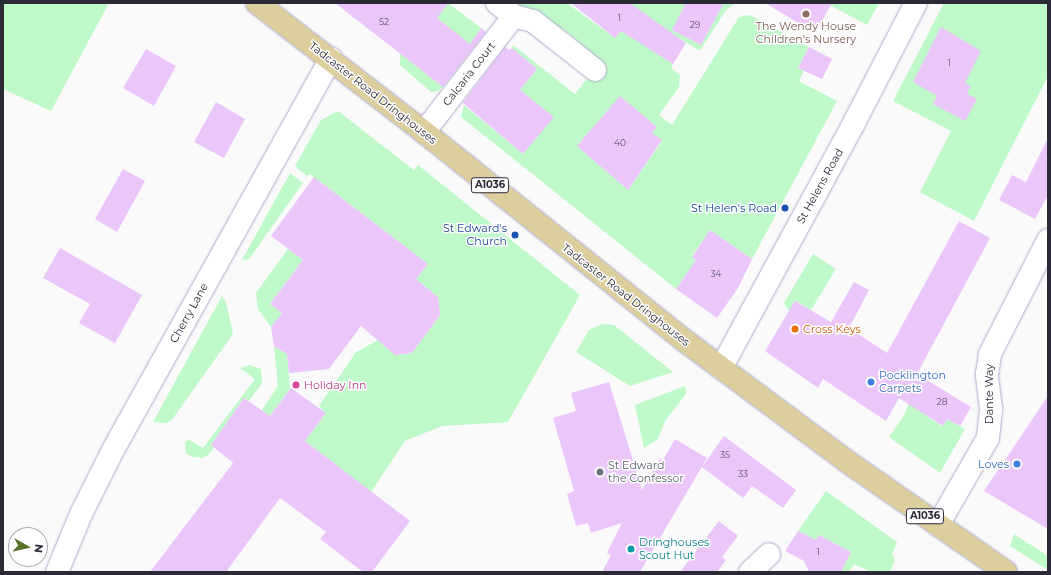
<!DOCTYPE html>
<html>
<head>
<meta charset="utf-8">
<style>
	body { margin:0 }
	#map { position:relative; width:1051px; height:575px; overflow:hidden; background:#fafafa; font-family:Montserrat,sans-serif }
	div>[style] { position:absolute }
	[style*='--x'] { left:calc(var(--x)*1px); top:calc(var(--y)*1px); width:calc(var(--w)*1px); rotate:calc(var(--a)*1deg) }
	.green>* { inset:0; background:#bff9ca }
	.building>* { inset:0; background:#ebc6fb }
	.roads { filter:drop-shadow(0 0 1px #aea9cb) drop-shadow(0 0 1px #aea9cb) }
	.minor>* { height:22px; margin:-11px; padding:0 11px; transform-origin:11px; border-radius:11px; background:#fff }
	.major>* { height:22px; margin:-11px; padding:0 11px; transform-origin:11px; border-radius:11px; background:#ddcf9d }
	.dots>* { width:11px; height:11px; translate:-50% -50%; box-sizing:border-box; border:2px solid #fff; border-radius:50% }
	span { translate:-50% -50%; white-space:nowrap; text-align:center; line-height:1.15; -webkit-text-stroke:3px #fff; paint-order:stroke }
	.number-label { font-size:9px; color:#5b5067 }
	.number-label span { -webkit-text-stroke-width:0 }
	.shield-label span { padding:1px 3px; background:#fff; border:1px solid; border-radius:3px; -webkit-text-stroke-width:0 }
	.shield-label { font-size:10px; color:#2b2936; font-weight:700 }
	.education-label { font-size:11px; color:#785e54 }
	.street-label { font-size:11px; color:#2b2936 }
	.transit-label { font-size:11px; color:#164399 }
	.right { translate:-100% -50%; text-align:right }
	.food-label { font-size:11px; color:#c56008 }
	.left { translate:0 -50%; text-align:left }
	.shop-label { font-size:11px; color:#366cbe }
	.hotel-label { font-size:11px; color:#b23c85 }
	.worship-label { font-size:11px; color:#5b616d }
	.culture-label { font-size:11px; color:#0d838f }
	.frame { position:absolute; inset:0; border:4px solid #2b2936; pointer-events:none }
	.north { position:absolute; left:8px; top:527px; width:40px; height:40px; box-sizing:border-box; background:#fff; border:1px solid #aaa9af; border-radius:50%; rotate:98deg; font-size:11px; font-weight:700; line-height:16px; text-align:center; color:#2b2936 }
	.north::after { content:''; display:block; margin:auto; width:14px; height:18px; background:#567327; clip-path:polygon(50% 0,100% 100%,50% 72%,0 100%) }
</style>
</head>
<body>
<div id="map">
	<div class="green">
		<div style="clip-path:polygon(3px 3px,109px 3px,51px 111px,3px 89px)"></div>
		<div style="clip-path:polygon(448px 3px,481px 28px,476px 35px,480px 39px,474px 48px,430px 12px,401px 54px,443px 87px,438px 91px,431px 92px,400px 65px,400px 55px,403px 45px,432px 5px,441px 12px)"></div>
		<div style="clip-path:polygon(evenodd,513px 3px,567px 3px,615px 38px,637px 10px,630px 3px,686px 3px,678px 33px,701px 45px,724px 3px,736px 3px,726px 10px,701px 49px,698px 50px,662px 27px,649px 48px,673px 64px,671px 68px,680px 75px,679px 87px,659px 115px,672px 125px,739px 17px,750px 15px,809px 47px,798px 68px,804px 71px,799px 81px,837px 101px,752px 259px,710px 230px,692px 256px,696px 260px,676px 289px,461px 117px,464px 105px,523px 154px,553px 117px,520px 90px,537px 69px,512px 48px,513px 45px,575px 94px,601px 61px,565px 30px,513px 3px,620px 97px,657px 127px,652px 133px,662px 141px,628px 190px,577px 146px,620px 97px)"></div>
		<div style="clip-path:polygon(826px 3px,879px 3px,867px 25px)"></div>
		<div style="clip-path:polygon(944px 3px,1048px 3px,1048px 76px,974px 221px,920px 192px,951px 131px,893px 101px)"></div>
		<div style="clip-path:polygon(338px 111px,414px 170px,418px 165px,580px 295px,508px 422px,442px 426px,405px 441px,371px 492px,305px 441px,326px 413px,319px 406px,356px 352px,378px 340px,395px 355px,412px 353px,440px 315px,438px 297px,416px 279px,428px 264px,310px 174px,307px 176px,295px 166px,321px 120px)"></div>
		<div style="clip-path:polygon(290px 173px,303px 183px,249px 259px,242px 260px)"></div>
		<div style="clip-path:polygon(288px 249px,303px 260px,270px 304px,282px 313px,271px 327px,258px 309px,256px 293px)"></div>
		<div style="clip-path:polygon(813px 254px,836px 269px,811px 310px,796px 301px,789px 311px,784px 303px)"></div>
		<div style="clip-path:polygon(222px 296px,226px 302px,233px 334px,171px 421px,166px 423px,153px 422px)"></div>
		<div style="clip-path:polygon(602px 324px,614px 325px,673px 372px,630px 386px,576px 352px,589px 330px)"></div>
		<div style="clip-path:polygon(274px 346px,287px 354px,290px 389px,270px 416px,262px 410px,278px 386px)"></div>
		<div style="clip-path:polygon(250px 365px,261px 369px,262px 383px,249px 401px,244px 398px,211px 445px,214px 448px,208px 455px,203px 458px,192px 457px,186px 453px,185px 443px,188px 439px,203px 448px,255px 379px,240px 368px)"></div>
		<div style="clip-path:polygon(915px 385px,922px 413px,942px 426px,947px 419px,965px 429px,940px 473px,889px 437px,905px 414px)"></div>
		<div style="clip-path:polygon(685px 386px,686px 394px,665px 421px,658px 439px,644px 448px,635px 405px)"></div>
		<div style="clip-path:polygon(826px 491px,897px 542px,892px 554px,895px 560px,890px 572px,871px 572px,854px 564px,849px 572px,841px 572px,851px 552px,819px 535px,816px 540px,798px 531px)"></div>
		<div style="clip-path:polygon(1014px 534px,1048px 556px,1048px 570px,1010px 546px)"></div>
	</div>
	<div class="building">
		<div style="clip-path:polygon(335px 3px,448px 3px,437px 18px,470px 44px,481px 28px,486px 32px,443px 87px)"></div>
		<div style="clip-path:polygon(571px 3px,630px 3px,686px 43px,673px 64px,621px 31px,615px 38px)"></div>
		<div style="clip-path:polygon(686px 3px,724px 3px,701px 45px,672px 30px)"></div>
		<div style="clip-path:polygon(765px 3px,832px 3px,815px 33px)"></div>
		<div style="clip-path:polygon(941px 27px,981px 51px,965px 83px,971px 86px,967px 94px,977px 99px,965px 121px,933px 104px,937px 96px,913px 82px)"></div>
		<div style="clip-path:polygon(505px 47px,509px 50px,512px 48px,537px 69px,520px 90px,554px 117px,523px 154px,463px 103px)"></div>
		<div style="clip-path:polygon(809px 47px,832px 59px,822px 79px,798px 68px)"></div>
		<div style="clip-path:polygon(146px 49px,176px 66px,154px 106px,123px 88px)"></div>
		<div style="clip-path:polygon(620px 96px,657px 127px,652px 133px,662px 140px,628px 190px,577px 146px)"></div>
		<div style="clip-path:polygon(216px 102px,245px 119px,224px 158px,194px 142px)"></div>
		<div style="clip-path:polygon(1048px 138px,1048px 195px,1035px 219px,999px 200px,1012px 175px,1026px 182px)"></div>
		<div style="clip-path:polygon(123px 169px,145px 181px,117px 232px,95px 219px)"></div>
		<div style="clip-path:polygon(314px 177px,428px 264px,416px 279px,438px 297px,440px 315px,412px 353px,395px 355px,361px 326px,329px 369px,289px 373px,287px 354px,274px 346px,271px 327px,282px 313px,270px 304px,303px 260px,271px 236px)"></div>
		<div style="clip-path:polygon(959px 221px,990px 238px,917px 374px,971px 407px,960px 426px,947px 419px,943px 426px,899px 398px,886px 421px,823px 379px,818px 388px,765px 351px,795px 301px,831px 322px,854px 282px,869px 290px,849px 328px,887px 353px)"></div>
		<div style="clip-path:polygon(710px 230px,752px 259px,738px 288px,717px 318px,676px 289px,696px 260px,692px 257px)"></div>
		<div style="clip-path:polygon(60px 248px,142px 295px,115px 343px,79px 323px,90px 304px,43px 278px)"></div>
		<div style="clip-path:polygon(609px 382px,642px 490px,660px 458px,663px 460px,675px 439px,707px 458px,640px 572px,602px 572px,611px 555px,607px 553px,622px 523px,591px 533px,588px 523px,576px 526px,567px 494px,574px 491px,553px 418px,576px 411px,571px 393px)"></div>
		<div style="clip-path:polygon(291px 388px,326px 413px,305px 441px,410px 521px,372px 572px,363px 572px,320px 539px,326px 532px,280px 498px,226px 572px,150px 572px,233px 463px,211px 445px,244px 398px,270px 416px)"></div>
		<div style="clip-path:polygon(1048px 396px,1048px 529px,984px 491px)"></div>
		<div style="clip-path:polygon(724px 436px,796px 490px,783px 508px,752px 486px,743px 498px,702px 467px)"></div>
		<div style="clip-path:polygon(719px 521px,738px 536px,722px 557px,726px 560px,717px 572px,680px 572px)"></div>
		<div style="clip-path:polygon(798px 531px,816px 540px,819px 535px,851px 552px,841px 572px,809px 572px,804px 561px,785px 551px)"></div>
	</div>
	<div class="roads">
		<div class="minor">
			<div style="--x:497;--y:3;--w:21;--a:37"></div>
			<div style="--x:514;--y:16;--w:20;--a:15"></div>
			<div style="--x:533;--y:21;--w:79;--a:38.3"></div>
			<div style="--x:424;--y:132;--w:147;--a:-52.2"></div>
			<div style="--x:721;--y:368;--w:279;--a:-61.5"></div>
			<div style="--x:854;--y:123;--w:135;--a:-62.7"></div>
			<div style="--x:938;--y:525;--w:100;--a:-60.1"></div>
			<div style="--x:988;--y:438;--w:29;--a:-84"></div>
			<div style="--x:991;--y:409;--w:35;--a:-97"></div>
			<div style="--x:987;--y:374;--w:20;--a:-81"></div>
			<div style="--x:990;--y:354;--w:128;--a:-63"></div>
			<div style="--x:57;--y:572;--w:63;--a:-67.5"></div>
			<div style="--x:81;--y:514;--w:72;--a:-63.4"></div>
			<div style="--x:113;--y:450;--w:448;--a:-60.9"></div>
			<div style="--x:750;--y:572;--w:26;--a:-43"></div>
		</div>
		<div class="major">
			<div style="--x:257;--y:3;--w:211;--a:37.7"></div>
			<div style="--x:424;--y:132;--w:334;--a:38.7"></div>
			<div style="--x:685;--y:341;--w:199;--a:36.6"></div>
			<div style="--x:845;--y:460;--w:196;--a:34.8"></div>
		</div>
	</div>
	<div class="dots">
		<div style="left:806px;top:14px;background:#8d6e63"></div>
		<div style="left:785px;top:208px;background:#1a4fb4"></div>
		<div style="left:515px;top:235px;background:#1a4fb4"></div>
		<div style="left:795px;top:329px;background:#e8710a"></div>
		<div style="left:871px;top:382px;background:#3f7fe0"></div>
		<div style="left:296px;top:385px;background:#d1479c"></div>
		<div style="left:1017px;top:464px;background:#3f7fe0"></div>
		<div style="left:600px;top:472px;background:#6b7280"></div>
		<div style="left:631px;top:549px;background:#0f9aa8"></div>
	</div>
	<div class="number-label">
		<span style="left:619px;top:18px">1</span>
		<span style="left:384px;top:22px">52</span>
		<span style="left:695px;top:25px">29</span>
		<span style="left:949px;top:63px">1</span>
		<span style="left:620px;top:143px">40</span>
		<span style="left:716px;top:274px">34</span>
		<span style="left:942px;top:402px">28</span>
		<span style="left:725px;top:455px">35</span>
		<span style="left:743px;top:474px">33</span>
		<span style="left:818px;top:552px">1</span>
	</div>
	<div class="shield-label">
		<span style="left:490px;top:185px">A1036</span>
		<span style="left:925px;top:516px">A1036</span>
	</div>
	<div class="education-label">
		<span style="left:806px;top:33px">The Wendy House<br>Children's Nursery</span>
	</div>
	<div class="street-label">
		<span style="left:469px;top:74px;rotate:-52deg">Calcaria Court</span>
		<span style="left:373px;top:93px;rotate:38deg">Tadcaster Road Dringhouses</span>
		<span style="left:820px;top:186px;rotate:-61deg">St Helens Road</span>
		<span style="left:626px;top:295px;rotate:38deg">Tadcaster Road Dringhouses</span>
		<span style="left:189px;top:313px;rotate:-61deg">Cherry Lane</span>
		<span style="left:989px;top:394px;rotate:-90deg">Dante Way</span>
	</div>
	<div class="transit-label">
		<span class="right" style="left:777px;top:208px">St Helen's Road</span>
		<span class="right" style="left:507px;top:235px">St Edward's<br>Church</span>
	</div>
	<div class="food-label">
		<span class="left" style="left:803px;top:329px">Cross Keys</span>
	</div>
	<div class="shop-label">
		<span class="left" style="left:879px;top:382px">Pocklington<br>Carpets</span>
		<span class="right" style="left:1009px;top:464px">Loves</span>
	</div>
	<div class="hotel-label">
		<span class="left" style="left:304px;top:385px">Holiday Inn</span>
	</div>
	<div class="worship-label">
		<span class="left" style="left:608px;top:472px">St Edward<br>the Confessor</span>
	</div>
	<div class="culture-label">
		<span class="left" style="left:639px;top:549px">Dringhouses<br>Scout Hut</span>
	</div>
	<div class="frame"></div>
	<div class="north">N</div>
</div>
</body>
</html>
